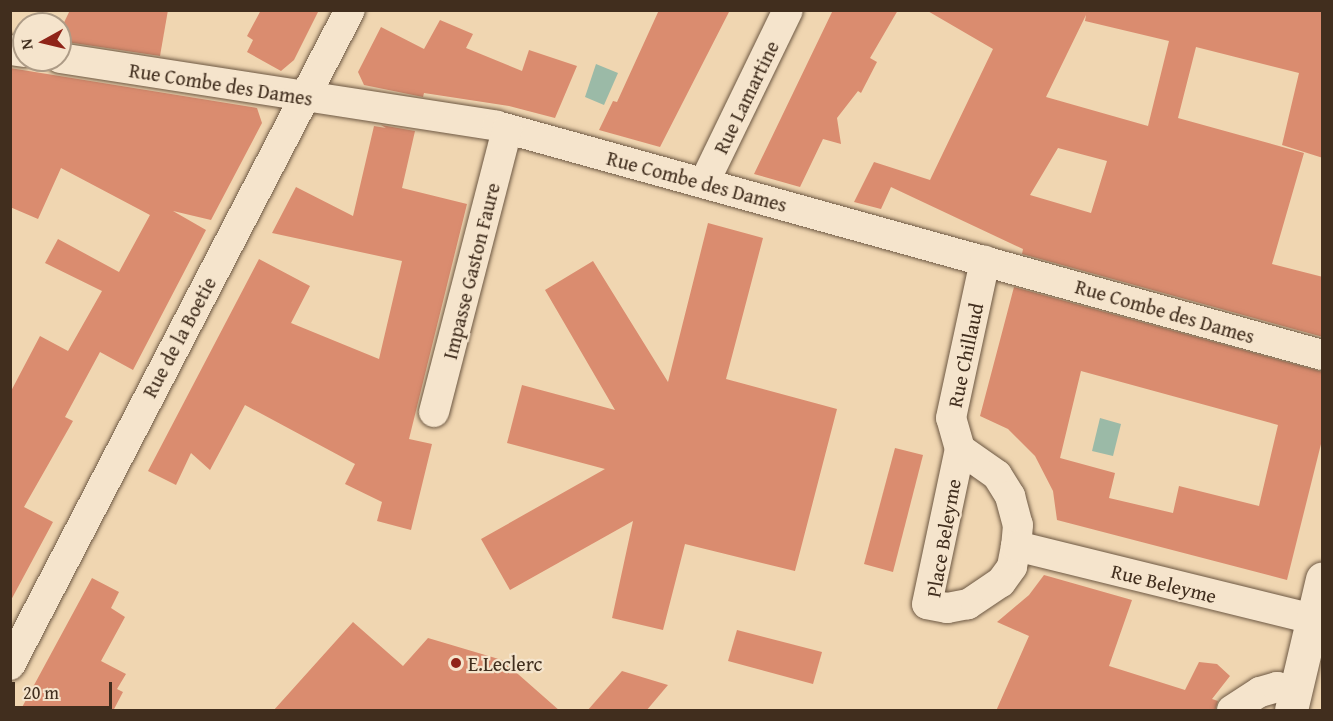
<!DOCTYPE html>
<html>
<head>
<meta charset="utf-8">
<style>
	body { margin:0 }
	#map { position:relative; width:1333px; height:721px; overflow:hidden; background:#f0d6b1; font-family:"Gentium Book Plus",serif }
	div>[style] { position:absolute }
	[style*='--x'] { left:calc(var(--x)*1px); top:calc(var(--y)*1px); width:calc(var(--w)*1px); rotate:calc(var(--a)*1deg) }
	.water>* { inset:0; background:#9bbaa7 }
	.building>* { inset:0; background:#da8c6f }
	.roads { filter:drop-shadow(0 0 2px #6d5843) drop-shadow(0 0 2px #6d5843) }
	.minor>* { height:30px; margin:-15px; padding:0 15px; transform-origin:15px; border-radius:15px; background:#f5e4cc }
	.secondary>* { height:33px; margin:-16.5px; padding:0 16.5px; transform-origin:16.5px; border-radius:16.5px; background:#f5e4cc }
	.dots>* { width:16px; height:16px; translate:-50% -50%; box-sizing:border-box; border:3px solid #f5e4cc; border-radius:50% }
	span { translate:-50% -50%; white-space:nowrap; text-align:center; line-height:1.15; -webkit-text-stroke:4.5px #f5e4cc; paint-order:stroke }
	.street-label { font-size:20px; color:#412e1e }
	.poi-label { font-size:20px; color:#412e1e }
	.left { translate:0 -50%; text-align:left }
	.frame { position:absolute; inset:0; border:12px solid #412e1e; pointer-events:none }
	.north { position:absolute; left:12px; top:12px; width:60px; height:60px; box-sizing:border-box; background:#f5e4cc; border:2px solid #ad9b86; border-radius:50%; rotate:262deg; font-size:16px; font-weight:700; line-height:24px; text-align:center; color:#412e1e }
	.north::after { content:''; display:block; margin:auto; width:21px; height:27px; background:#8f2418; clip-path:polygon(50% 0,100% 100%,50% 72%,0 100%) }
	.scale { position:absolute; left:12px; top:682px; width:100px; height:27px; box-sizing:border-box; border:3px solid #412e1e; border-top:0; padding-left:8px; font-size:18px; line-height:21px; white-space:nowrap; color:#412e1e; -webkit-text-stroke:4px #f5e4cc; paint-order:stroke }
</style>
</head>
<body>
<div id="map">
	<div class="water">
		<div style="clip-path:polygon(596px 64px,618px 73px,604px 105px,585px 97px)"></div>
		<div style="clip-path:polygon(1100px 418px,1121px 424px,1113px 456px,1092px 451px)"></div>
	</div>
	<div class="building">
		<div style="clip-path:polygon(70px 10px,168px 10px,160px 56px,60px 41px,60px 31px)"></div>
		<div style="clip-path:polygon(261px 10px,319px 10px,294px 60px,281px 71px,247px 52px,253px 40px,247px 36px)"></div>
		<div style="clip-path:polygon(659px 10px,730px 10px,660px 147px,599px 130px,613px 101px,617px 102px)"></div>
		<div style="clip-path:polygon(833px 10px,898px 10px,870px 58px,877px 62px,861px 93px,858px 91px,837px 118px,841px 144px,823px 139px,800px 187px,754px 174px)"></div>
		<div style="clip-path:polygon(evenodd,926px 10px,1323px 10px,1323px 158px,1282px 145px,1299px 73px,1196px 47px,1178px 118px,1304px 153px,1272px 264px,1323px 277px,1323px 337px,1022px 254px,1023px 249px,891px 187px,881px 209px,854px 202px,874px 162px,930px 180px,993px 49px,926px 10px,1086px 15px,1085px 21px,1169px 41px,1148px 126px,1046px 97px,1086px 15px,926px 10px,1058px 148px,1107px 161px,1091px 213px,1030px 195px,1058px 148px)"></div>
		<div style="clip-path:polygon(440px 20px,473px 34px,466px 48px,522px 71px,529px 50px,577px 66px,555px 118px,509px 106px,424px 93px,423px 97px,364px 85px,358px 72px,381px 27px,424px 49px)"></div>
		<div style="clip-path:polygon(10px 68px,257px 108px,262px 123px,211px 220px,173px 211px,206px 230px,133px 370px,100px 352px,65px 417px,73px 421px,24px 507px,53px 522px,10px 602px,10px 393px,40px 336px,68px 351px,102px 291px,45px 263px,58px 239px,119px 272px,150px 215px,61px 168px,38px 219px,10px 207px)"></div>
		<div style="clip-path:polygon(381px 125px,415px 131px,402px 188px,467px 204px,409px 439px,432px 444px,411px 530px,377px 521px,382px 502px,345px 484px,355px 464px,245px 405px,210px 470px,191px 453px,176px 485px,148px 471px,259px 259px,310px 286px,291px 323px,379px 359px,402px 261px,272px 233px,296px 187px,353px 216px,374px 126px,386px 128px)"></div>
		<div style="clip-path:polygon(708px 223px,763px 238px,726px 379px,837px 409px,795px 571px,685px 544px,663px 630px,612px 618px,633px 521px,510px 590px,481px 539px,605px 469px,507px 443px,522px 385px,615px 410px,545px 290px,593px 261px,668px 382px)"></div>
		<div style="clip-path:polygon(evenodd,1014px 287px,1323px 372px,1323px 436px,1287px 580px,1057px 520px,1053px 491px,1035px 456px,1008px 429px,980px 416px,1014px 287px,1081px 371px,1278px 425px,1259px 506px,1179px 486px,1173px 513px,1109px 498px,1115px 473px,1060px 458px,1081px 371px)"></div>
		<div style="clip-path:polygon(895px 448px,923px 455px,893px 572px,864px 564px)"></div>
		<div style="clip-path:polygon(1044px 575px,1132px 600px,1109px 666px,1185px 690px,1199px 662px,1217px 664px,1230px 676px,1212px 699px,1218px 701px,1215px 711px,996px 711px,1029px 636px,997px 622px,1029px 595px)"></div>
		<div style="clip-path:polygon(92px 578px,119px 592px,111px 608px,125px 617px,101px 661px,126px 674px,117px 689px,123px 692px,113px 711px,20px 711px)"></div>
		<div style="clip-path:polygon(353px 622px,403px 666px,428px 638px,502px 660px,560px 711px,273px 711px)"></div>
		<div style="clip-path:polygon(737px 630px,822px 652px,813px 684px,728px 661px)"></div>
		<div style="clip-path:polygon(622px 671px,668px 685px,646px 711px,587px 711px)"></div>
	</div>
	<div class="roads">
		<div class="minor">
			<div style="--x:10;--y:50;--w:14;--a:8"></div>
			<div style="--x:60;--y:58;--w:442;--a:8.8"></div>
			<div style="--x:497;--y:126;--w:856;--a:15.51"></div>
			<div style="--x:704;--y:183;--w:192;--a:-64.1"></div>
			<div style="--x:434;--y:412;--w:292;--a:-75.5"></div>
			<div style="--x:960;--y:449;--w:45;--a:35.1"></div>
			<div style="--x:997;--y:475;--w:25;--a:58"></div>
			<div style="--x:1010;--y:496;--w:30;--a:75"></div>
			<div style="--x:1018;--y:525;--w:21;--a:95"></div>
			<div style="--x:1016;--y:546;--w:21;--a:101"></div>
			<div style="--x:1012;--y:567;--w:19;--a:126"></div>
			<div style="--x:1001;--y:582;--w:40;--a:146"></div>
			<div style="--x:968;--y:604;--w:21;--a:169"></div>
			<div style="--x:947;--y:608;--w:20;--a:-169"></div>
			<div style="--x:927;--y:604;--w:158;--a:-78"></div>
			<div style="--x:960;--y:449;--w:32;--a:-106"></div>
			<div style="--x:951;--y:418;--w:161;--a:-77.8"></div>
			<div style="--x:1016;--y:546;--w:306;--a:13.8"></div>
			<div style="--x:10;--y:665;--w:738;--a:-62.57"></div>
			<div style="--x:1232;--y:710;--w:33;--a:-33"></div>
			<div style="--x:1260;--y:692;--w:18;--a:-16"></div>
			<div style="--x:1277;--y:687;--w:19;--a:12"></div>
		</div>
		<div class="secondary">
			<div style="--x:1291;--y:710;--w:135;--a:-76.7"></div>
		</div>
	</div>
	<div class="dots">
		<div style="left:456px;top:663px;background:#8f2418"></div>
	</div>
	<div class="street-label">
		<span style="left:221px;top:84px;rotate:9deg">Rue Combe des Dames</span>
		<span style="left:746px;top:97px;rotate:-64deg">Rue Lamartine</span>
		<span style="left:697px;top:181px;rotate:15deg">Rue Combe des Dames</span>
		<span style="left:471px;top:271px;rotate:-76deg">Impasse Gaston Faure</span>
		<span style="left:1165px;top:311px;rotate:16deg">Rue Combe des Dames</span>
		<span style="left:179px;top:337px;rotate:-62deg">Rue de la Boetie</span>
		<span style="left:965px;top:355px;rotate:-78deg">Rue Chillaud</span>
		<span style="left:943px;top:538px;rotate:-80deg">Place Beleyme</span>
		<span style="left:1164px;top:583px;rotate:14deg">Rue Beleyme</span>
	</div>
	<div class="poi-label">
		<span class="left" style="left:468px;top:663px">E.Leclerc</span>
	</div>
	<div class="frame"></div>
	<div class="north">N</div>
	<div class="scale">20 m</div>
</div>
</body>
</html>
